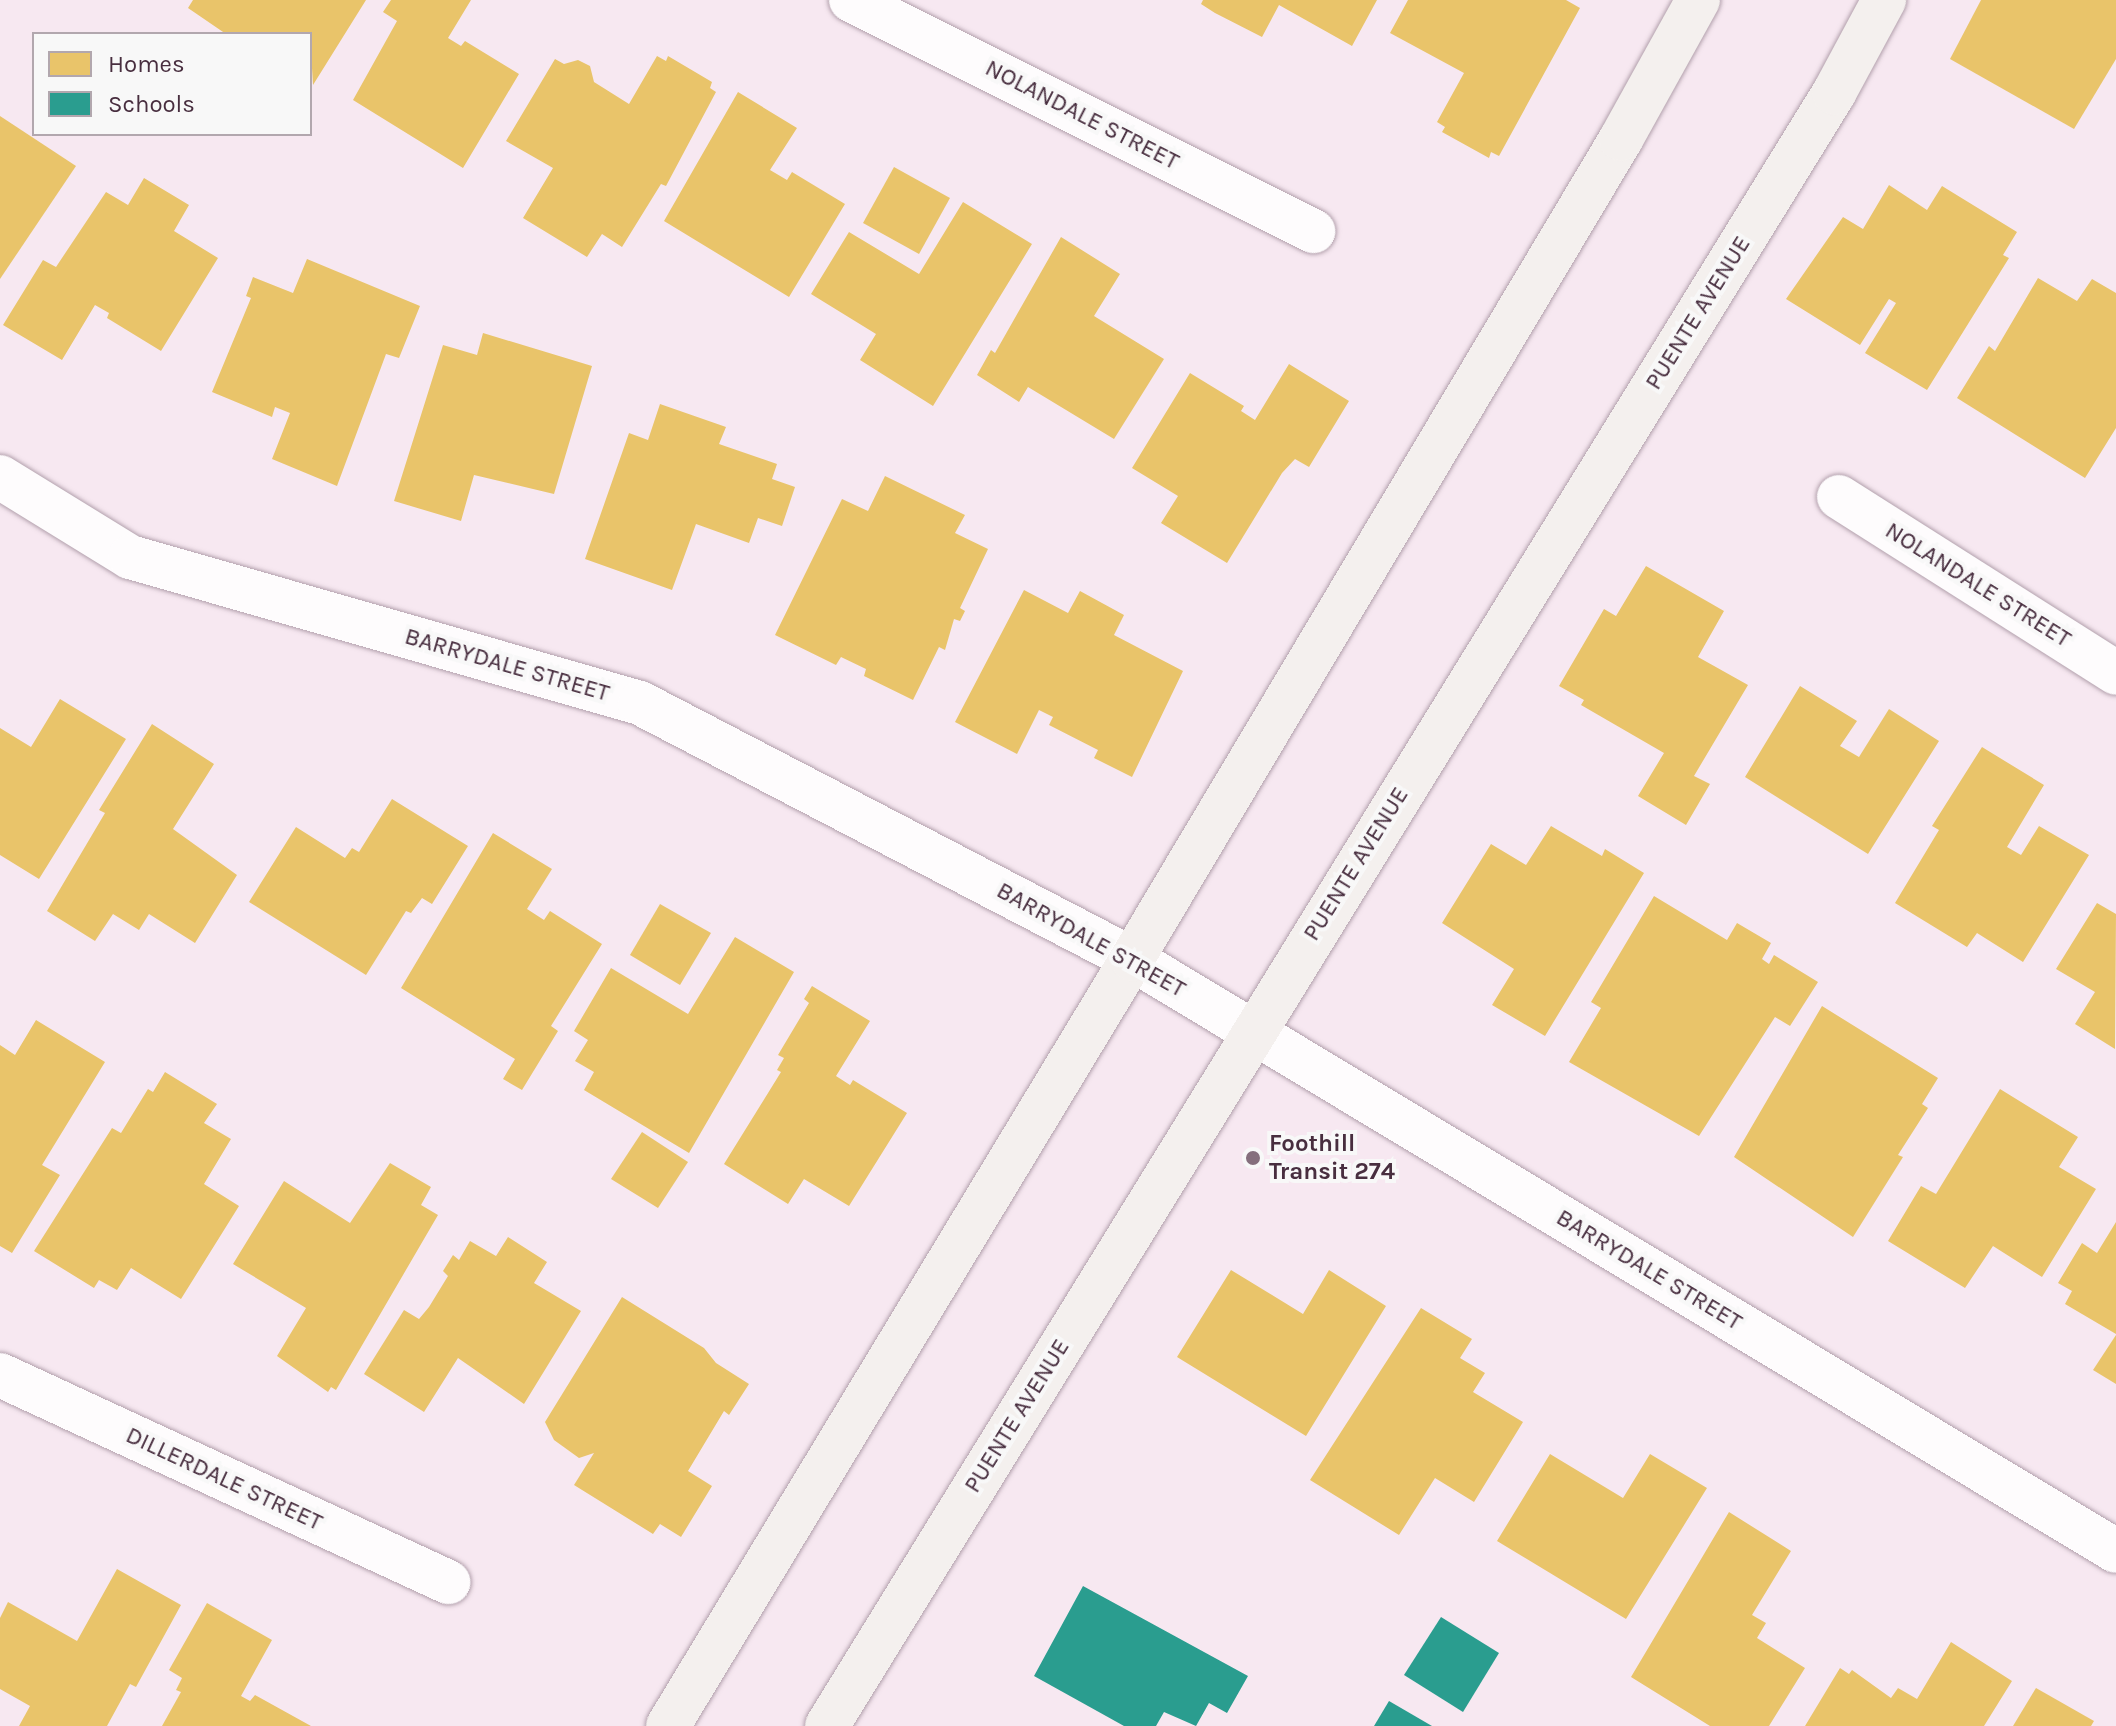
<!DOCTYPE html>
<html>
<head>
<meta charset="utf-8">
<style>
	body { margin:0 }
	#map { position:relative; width:2116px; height:1726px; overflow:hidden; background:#f7e8f1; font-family:Karla,sans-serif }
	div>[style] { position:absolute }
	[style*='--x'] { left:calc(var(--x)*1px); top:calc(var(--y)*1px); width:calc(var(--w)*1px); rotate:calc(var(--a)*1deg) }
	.homes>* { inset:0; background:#e9c46a }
	.schools>* { inset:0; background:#2a9d8f }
	.roads { filter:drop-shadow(0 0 2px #b2a0ac) drop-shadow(0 0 2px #b2a0ac) }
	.minor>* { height:44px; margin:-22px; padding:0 22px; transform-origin:22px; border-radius:22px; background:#fefcfd }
	.secondary>* { height:44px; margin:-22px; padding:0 22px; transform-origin:22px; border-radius:22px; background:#f4f0ee }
	.dots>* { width:22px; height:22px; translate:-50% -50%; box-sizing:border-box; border:4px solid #f8f8f8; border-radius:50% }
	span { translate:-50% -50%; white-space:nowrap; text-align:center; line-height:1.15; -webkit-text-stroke:8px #f8f8f8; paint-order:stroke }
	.street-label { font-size:24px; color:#482e3f }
	.poi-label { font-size:24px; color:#482e3f; font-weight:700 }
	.left { translate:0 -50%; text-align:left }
	.legend { position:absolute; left:32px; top:32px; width:280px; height:104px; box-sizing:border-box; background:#f8f8f8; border:2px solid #b2a7ae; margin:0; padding:10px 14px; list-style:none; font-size:24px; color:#482e3f }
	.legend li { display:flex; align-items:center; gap:16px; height:40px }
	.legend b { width:40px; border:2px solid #b2a7ae }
</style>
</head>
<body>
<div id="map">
	<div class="homes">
		<div style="clip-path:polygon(193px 0,374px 0,366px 0,313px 85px,310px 34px,226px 34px,188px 8px)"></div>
		<div style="clip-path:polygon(391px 0,471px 0,448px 38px,461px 46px,465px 41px,519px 74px,463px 168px,353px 100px,397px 21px,383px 12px)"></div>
		<div style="clip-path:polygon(1203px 0,1377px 0,1352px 46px,1279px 5px,1262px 37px,1215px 13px,1201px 4px)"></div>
		<div style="clip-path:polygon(1408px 0,1566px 0,1580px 8px,1499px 156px,1491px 152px,1489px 158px,1442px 132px,1445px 127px,1437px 122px,1464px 73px,1390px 33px)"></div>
		<div style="clip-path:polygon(1981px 0,2116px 0,2116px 59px,2074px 129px,1950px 59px)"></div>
		<div style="clip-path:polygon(657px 56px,666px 61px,668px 56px,712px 82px,710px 88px,716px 92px,666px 186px,661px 184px,622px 247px,602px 234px,587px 257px,523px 218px,553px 168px,506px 141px,555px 59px,564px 64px,578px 60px,590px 66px,594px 82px,629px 104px)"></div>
		<div style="clip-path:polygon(738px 92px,797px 128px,770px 170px,787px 180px,792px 172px,845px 204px,789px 297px,664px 221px)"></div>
		<div style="clip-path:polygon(0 116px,76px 166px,0 279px)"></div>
		<div style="clip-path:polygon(894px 167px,950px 198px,919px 254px,863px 223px)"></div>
		<div style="clip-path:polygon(144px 178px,189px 205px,174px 231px,218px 258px,161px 351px,107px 318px,109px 313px,95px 305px,62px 360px,3px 325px,43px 260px,56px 267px,106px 192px,128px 205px)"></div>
		<div style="clip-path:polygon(1889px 185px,1927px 210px,1942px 186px,2017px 232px,2003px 255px,2009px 258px,1927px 390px,1865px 353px,1896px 303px,1889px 299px,1860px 345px,1786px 299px,1843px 217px,1863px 229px)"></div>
		<div style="clip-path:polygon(963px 202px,1032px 244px,933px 406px,860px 360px,876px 334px,811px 294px,849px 232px,919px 274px)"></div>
		<div style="clip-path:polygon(1061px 237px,1120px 274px,1094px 316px,1164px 359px,1114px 439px,1028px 387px,1019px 402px,977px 375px,991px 350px,995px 353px)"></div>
		<div style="clip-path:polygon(307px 259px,420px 306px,399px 358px,386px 354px,337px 486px,272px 459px,290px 413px,275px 407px,272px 417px,212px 392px,251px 298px,246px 296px,253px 277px,293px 293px)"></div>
		<div style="clip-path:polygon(2038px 278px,2077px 301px,2092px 279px,2116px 293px,2116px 428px,2085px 478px,1957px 398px,1989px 346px,1995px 351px)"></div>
		<div style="clip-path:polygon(483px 333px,592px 366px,554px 494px,474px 475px,461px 521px,394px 501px,443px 345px,477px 355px)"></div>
		<div style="clip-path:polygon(1289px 364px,1349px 401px,1309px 467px,1295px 459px,1282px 473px,1227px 563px,1161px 523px,1178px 496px,1132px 468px,1190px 373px,1244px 406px,1241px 411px,1255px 420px)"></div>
		<div style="clip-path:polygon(660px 404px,726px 427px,719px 444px,777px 464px,772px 479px,795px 487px,782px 526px,758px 518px,749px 543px,696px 524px,672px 590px,585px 559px,629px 433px,648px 440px)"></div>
		<div style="clip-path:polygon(885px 476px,965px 515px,955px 533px,988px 549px,960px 608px,965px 611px,960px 621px,954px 619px,945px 650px,939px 647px,913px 700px,864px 676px,866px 669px,841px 657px,836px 665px,775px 635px,842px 499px,868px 511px)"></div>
		<div style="clip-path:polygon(1646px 566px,1724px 611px,1698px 657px,1748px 685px,1694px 776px,1710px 784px,1686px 825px,1638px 796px,1664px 753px,1581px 705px,1584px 700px,1559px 686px,1604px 609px,1616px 616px)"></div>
		<div style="clip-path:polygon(1024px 590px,1068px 613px,1080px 591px,1124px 615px,1114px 635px,1183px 671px,1132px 777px,1094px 758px,1098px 750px,1049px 725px,1053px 717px,1039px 710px,1017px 754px,955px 722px)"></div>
		<div style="clip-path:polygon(1800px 686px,1857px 721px,1840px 746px,1859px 757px,1889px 709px,1939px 741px,1868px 854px,1745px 777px)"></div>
		<div style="clip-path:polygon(60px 699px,126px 739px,39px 879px,0 855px,0 728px,31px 747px)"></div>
		<div style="clip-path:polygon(152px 724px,214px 764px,173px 829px,237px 875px,195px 943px,149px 914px,139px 930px,113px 914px,95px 941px,47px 911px,105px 813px,99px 810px)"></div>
		<div style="clip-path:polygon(1982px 747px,2044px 785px,2007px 847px,2021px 855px,2039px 826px,2089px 855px,2023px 962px,1977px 933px,1967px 947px,1895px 903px,1939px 830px,1932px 826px)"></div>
		<div style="clip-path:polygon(392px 799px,468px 846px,432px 904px,422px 898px,411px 913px,406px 911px,366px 975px,249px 902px,296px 827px,345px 858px,352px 848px,359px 852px)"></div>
		<div style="clip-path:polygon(1551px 826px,1602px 856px,1605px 849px,1644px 873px,1545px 1036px,1492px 1005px,1514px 969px,1442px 923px,1491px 844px,1526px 865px)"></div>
		<div style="clip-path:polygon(493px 833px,552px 869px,527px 909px,544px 920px,550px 911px,602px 944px,551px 1026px,558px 1031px,522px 1090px,503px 1079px,515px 1059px,401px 988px)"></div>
		<div style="clip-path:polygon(1654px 896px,1727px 940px,1737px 923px,1771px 943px,1762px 959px,1769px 964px,1774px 955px,1818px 982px,1790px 1026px,1775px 1017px,1699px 1136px,1569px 1062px,1601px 1008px,1591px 1002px)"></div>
		<div style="clip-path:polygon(2097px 903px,2116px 914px,2115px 1049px,2075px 1024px,2095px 992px,2056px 969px)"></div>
		<div style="clip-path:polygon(660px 904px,711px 933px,680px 985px,630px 955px)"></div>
		<div style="clip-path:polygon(735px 937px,794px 972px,689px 1153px,584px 1090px,594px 1072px,575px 1061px,588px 1040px,574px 1031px,611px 968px,688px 1014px)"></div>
		<div style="clip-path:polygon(812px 986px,870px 1021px,836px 1076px,850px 1085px,853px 1080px,907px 1113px,849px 1206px,804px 1179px,788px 1204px,724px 1164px,781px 1072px,777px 1070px,784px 1058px,778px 1055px,809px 1003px,804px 999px)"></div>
		<div style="clip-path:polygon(1822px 1006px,1938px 1078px,1922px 1104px,1928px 1108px,1898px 1155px,1903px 1157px,1853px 1237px,1734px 1157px)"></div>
		<div style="clip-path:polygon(36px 1020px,105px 1062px,42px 1165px,60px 1175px,12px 1253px,0 1246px,0 1045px,15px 1055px)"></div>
		<div style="clip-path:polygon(165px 1072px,217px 1104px,204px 1123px,231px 1139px,204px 1184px,239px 1206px,181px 1299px,131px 1268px,117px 1290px,99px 1280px,94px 1288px,34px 1251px,112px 1128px,121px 1133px,148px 1089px,153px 1092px)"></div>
		<div style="clip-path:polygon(2000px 1089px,2078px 1137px,2059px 1167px,2096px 1189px,2042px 1277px,1993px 1246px,1965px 1288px,1888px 1241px,1921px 1186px,1936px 1194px)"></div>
		<div style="clip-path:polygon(642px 1132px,688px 1162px,658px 1208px,611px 1179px)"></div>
		<div style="clip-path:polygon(390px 1163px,431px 1187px,421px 1205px,438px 1215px,336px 1390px,331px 1387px,328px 1392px,277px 1356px,306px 1308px,233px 1264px,284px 1181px,350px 1223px)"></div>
		<div style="clip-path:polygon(2116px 1222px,2116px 1334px,2065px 1304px,2072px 1291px,2058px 1283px,2082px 1243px,2097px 1253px)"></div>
		<div style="clip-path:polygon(508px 1237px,547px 1262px,534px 1283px,581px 1311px,524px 1404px,458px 1358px,424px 1412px,364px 1374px,404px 1310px,419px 1319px,429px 1307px,448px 1276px,443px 1271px,453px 1255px,459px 1260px,470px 1241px,496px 1256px)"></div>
		<div style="clip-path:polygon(1231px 1270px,1303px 1314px,1329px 1270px,1386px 1306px,1306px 1436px,1177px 1357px)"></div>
		<div style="clip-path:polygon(622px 1297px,704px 1348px,716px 1363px,749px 1384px,729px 1415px,724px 1411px,688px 1471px,712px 1486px,681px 1537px,660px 1524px,653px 1534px,574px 1485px,594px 1453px,579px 1458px,554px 1440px,545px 1422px)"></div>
		<div style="clip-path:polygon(1421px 1308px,1472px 1339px,1460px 1358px,1485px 1373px,1473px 1392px,1523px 1422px,1474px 1502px,1435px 1478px,1399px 1535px,1310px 1480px)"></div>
		<div style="clip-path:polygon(2116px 1335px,2116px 1384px,2093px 1370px)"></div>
		<div style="clip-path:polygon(1550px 1454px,1623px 1498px,1650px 1454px,1707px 1488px,1626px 1619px,1497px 1541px)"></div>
		<div style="clip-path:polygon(1729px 1512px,1791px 1551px,1752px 1615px,1766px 1623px,1757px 1638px,1805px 1668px,1769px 1726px,1710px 1726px,1631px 1677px)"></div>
		<div style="clip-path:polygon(117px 1569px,181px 1605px,136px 1687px,130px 1684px,107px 1726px,19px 1726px,30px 1706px,0 1689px,0 1618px,8px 1602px,77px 1641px)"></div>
		<div style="clip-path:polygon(207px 1603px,272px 1640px,241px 1696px,250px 1701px,255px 1695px,311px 1726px,162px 1726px,181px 1692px,176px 1690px,182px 1678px,169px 1670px)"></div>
		<div style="clip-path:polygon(1951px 1642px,2012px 1681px,1984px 1726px,1805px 1726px,1840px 1668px,1849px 1674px,1852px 1670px,1891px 1698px,1898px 1688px,1917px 1699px)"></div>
		<div style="clip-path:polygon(2036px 1688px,2094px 1721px,2091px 1726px,2013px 1726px)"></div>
	</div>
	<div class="schools">
		<div style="clip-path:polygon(1083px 1586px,1248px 1676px,1227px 1713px,1209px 1703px,1196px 1726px,1164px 1712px,1156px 1726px,1124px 1726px,1034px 1676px)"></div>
		<div style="clip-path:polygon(1441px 1617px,1499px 1653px,1463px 1712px,1404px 1675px)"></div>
		<div style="clip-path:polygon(1389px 1701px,1432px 1726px,1374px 1726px)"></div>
	</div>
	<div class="roads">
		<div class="minor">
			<div style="--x:851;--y:0;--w:517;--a:26.57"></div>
			<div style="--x:0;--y:477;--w:153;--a:31.6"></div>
			<div style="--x:130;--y:557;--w:530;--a:15.98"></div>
			<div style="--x:640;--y:703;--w:555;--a:27.49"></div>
			<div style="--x:1132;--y:959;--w:1148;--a:31.03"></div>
			<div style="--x:1839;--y:497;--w:328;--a:32.4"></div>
			<div style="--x:0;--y:1375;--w:494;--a:24.8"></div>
		</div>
		<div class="secondary">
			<div style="--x:668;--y:1726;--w:896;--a:-58.83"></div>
			<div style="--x:1132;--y:959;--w:955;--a:-59.19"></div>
			<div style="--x:1621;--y:139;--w:159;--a:-61"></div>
			<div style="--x:827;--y:1726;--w:1919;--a:-58.34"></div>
			<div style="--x:1834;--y:93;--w:106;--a:-61.7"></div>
		</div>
	</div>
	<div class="dots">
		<div style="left:1253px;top:1158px;background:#856f7d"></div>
	</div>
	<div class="street-label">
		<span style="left:1082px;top:115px;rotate:27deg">NOLANDALE STREET</span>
		<span style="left:1698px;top:313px;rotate:-58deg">PUENTE AVENUE</span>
		<span style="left:1978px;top:585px;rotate:32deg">NOLANDALE STREET</span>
		<span style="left:507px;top:665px;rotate:16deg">BARRYDALE STREET</span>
		<span style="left:1356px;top:864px;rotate:-58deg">PUENTE AVENUE</span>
		<span style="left:1091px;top:940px;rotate:29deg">BARRYDALE STREET</span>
		<span style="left:1649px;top:1270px;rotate:31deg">BARRYDALE STREET</span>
		<span style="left:1017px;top:1416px;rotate:-58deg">PUENTE AVENUE</span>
		<span style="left:224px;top:1479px;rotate:25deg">DILLERDALE STREET</span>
	</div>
	<div class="poi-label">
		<span class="left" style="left:1269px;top:1158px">Foothill<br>Transit 274</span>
	</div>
	<ul class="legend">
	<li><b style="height:22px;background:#e9c46a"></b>Homes</li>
	<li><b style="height:22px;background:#2a9d8f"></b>Schools</li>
	</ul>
</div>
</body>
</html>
